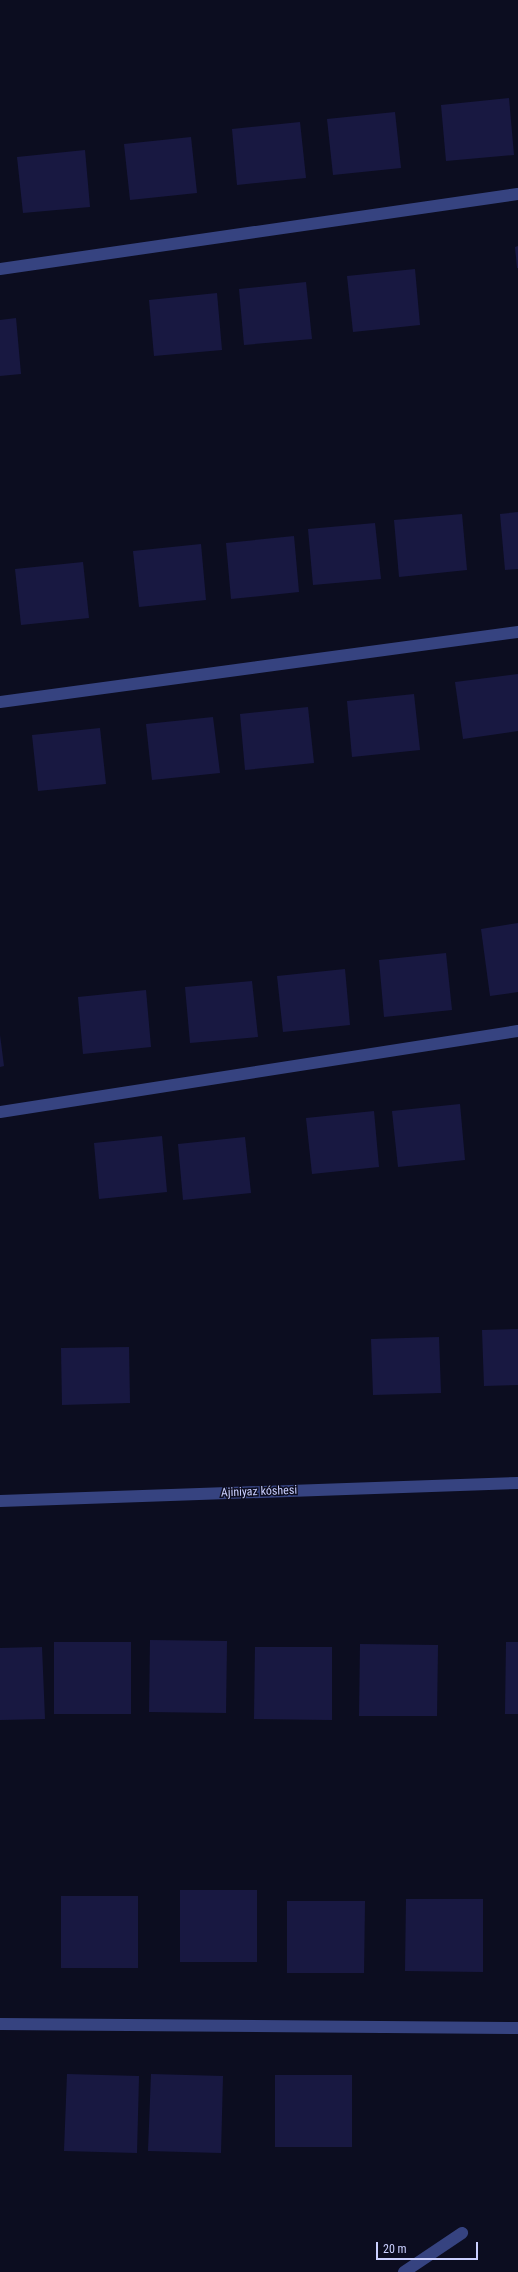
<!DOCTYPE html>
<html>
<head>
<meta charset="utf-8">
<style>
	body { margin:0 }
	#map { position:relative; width:518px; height:2272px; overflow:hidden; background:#0c0d20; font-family:"Roboto Condensed",sans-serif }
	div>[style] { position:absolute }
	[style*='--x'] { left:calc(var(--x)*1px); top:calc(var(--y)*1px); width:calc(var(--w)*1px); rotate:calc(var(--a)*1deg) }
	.building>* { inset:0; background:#181841 }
	.minor>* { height:12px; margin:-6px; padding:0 6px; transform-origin:6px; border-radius:6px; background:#364380 }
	span { translate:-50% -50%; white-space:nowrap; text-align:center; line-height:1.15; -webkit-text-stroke:3px #0c0d20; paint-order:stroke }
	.street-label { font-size:12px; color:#cbd0ff }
	.scale { position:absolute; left:376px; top:2242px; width:102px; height:18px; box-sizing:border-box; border:2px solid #cbd0ff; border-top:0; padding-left:5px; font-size:12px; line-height:14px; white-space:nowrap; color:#cbd0ff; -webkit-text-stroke:3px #0c0d20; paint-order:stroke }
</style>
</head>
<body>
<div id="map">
	<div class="building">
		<div style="clip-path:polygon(509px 98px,514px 155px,446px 161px,441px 105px)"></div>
		<div style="clip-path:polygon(395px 112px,401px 168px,333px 175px,327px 119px)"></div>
		<div style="clip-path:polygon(300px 122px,306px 178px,237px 185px,232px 129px)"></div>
		<div style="clip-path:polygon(191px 137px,197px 193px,130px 200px,124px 144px)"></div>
		<div style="clip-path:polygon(85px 150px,90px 207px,23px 213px,17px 157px)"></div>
		<div style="clip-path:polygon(518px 246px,518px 268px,517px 268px,515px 247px)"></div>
		<div style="clip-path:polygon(415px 269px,420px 325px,353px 332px,347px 276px)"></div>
		<div style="clip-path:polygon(306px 282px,312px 339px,244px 345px,239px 289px)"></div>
		<div style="clip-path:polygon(217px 293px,222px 350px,154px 356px,149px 300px)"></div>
		<div style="clip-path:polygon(16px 318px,21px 374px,0 376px,0 320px)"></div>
		<div style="clip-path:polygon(518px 512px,518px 569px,505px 570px,500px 514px)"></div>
		<div style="clip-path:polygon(462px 514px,467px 570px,399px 577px,394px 520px)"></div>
		<div style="clip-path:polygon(375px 523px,381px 579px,313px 585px,308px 529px)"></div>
		<div style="clip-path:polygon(294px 536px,299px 592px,231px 599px,226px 543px)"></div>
		<div style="clip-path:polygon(201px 544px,206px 600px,139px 607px,133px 551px)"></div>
		<div style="clip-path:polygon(83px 562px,89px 618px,21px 625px,15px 569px)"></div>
		<div style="clip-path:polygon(518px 674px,518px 731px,463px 739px,455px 682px)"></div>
		<div style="clip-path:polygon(414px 694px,420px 750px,352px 757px,347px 701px)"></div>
		<div style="clip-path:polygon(308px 707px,314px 763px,245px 770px,240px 714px)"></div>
		<div style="clip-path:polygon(213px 717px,220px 773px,152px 780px,146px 724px)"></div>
		<div style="clip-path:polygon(100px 728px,106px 784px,38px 791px,32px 735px)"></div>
		<div style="clip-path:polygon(518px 923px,518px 992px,490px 996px,481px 929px)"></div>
		<div style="clip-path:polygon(446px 953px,452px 1010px,384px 1017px,379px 960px)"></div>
		<div style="clip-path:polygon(345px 969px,350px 1025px,283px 1032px,277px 976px)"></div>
		<div style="clip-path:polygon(252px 981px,258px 1037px,190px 1043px,185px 987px)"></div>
		<div style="clip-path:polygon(146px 990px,151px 1047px,83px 1054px,78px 997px)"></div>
		<div style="clip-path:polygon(0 1035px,4px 1066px,0 1067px)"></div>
		<div style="clip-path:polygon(460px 1104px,465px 1160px,398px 1167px,392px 1111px)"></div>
		<div style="clip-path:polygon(374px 1111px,379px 1167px,312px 1174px,306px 1118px)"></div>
		<div style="clip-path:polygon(162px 1136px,167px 1192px,99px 1199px,94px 1143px)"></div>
		<div style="clip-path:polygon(245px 1137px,251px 1193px,183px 1200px,178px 1144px)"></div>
		<div style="clip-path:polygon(518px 1329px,518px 1385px,484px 1386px,482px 1330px)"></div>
		<div style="clip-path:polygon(439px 1337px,441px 1393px,373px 1395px,371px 1339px)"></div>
		<div style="clip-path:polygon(129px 1347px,130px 1403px,62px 1405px,61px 1348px)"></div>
		<div style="clip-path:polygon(150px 1640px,227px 1641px,226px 1713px,149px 1712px)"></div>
		<div style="clip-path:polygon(54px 1642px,131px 1642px,131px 1714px,54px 1714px)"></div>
		<div style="clip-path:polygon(506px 1642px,518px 1642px,518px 1714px,505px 1714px)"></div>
		<div style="clip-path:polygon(360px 1644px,438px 1645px,437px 1716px,359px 1716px)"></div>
		<div style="clip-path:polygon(42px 1647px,45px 1719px,0 1720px,0 1648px)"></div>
		<div style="clip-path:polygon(255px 1647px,332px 1647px,332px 1720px,254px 1719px)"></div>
		<div style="clip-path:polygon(180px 1890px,257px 1890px,257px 1962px,180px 1962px)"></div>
		<div style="clip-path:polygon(61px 1896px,138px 1896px,138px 1968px,61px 1968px)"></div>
		<div style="clip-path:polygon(406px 1899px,483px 1899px,483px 1972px,405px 1971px)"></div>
		<div style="clip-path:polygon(287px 1901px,365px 1901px,364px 1973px,287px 1973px)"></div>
		<div style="clip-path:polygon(67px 2074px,139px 2076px,137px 2153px,64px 2151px)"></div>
		<div style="clip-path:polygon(151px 2074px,223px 2076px,221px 2153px,148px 2151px)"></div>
		<div style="clip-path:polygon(275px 2075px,352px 2075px,352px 2147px,275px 2147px)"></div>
	</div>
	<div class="minor">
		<div style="--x:0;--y:269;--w:523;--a:-8.24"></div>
		<div style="--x:0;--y:702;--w:523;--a:-7.7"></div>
		<div style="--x:0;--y:1112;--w:524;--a:-8.89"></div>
		<div style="--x:0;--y:1501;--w:518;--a:-1.99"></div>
		<div style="--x:0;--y:2024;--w:518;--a:0.44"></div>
		<div style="--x:404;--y:2272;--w:70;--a:-33.9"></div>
	</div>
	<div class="street-label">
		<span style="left:259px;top:1492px;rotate:-2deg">Ajiniyaz kóshesi</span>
	</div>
	<div class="scale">20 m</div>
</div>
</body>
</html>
